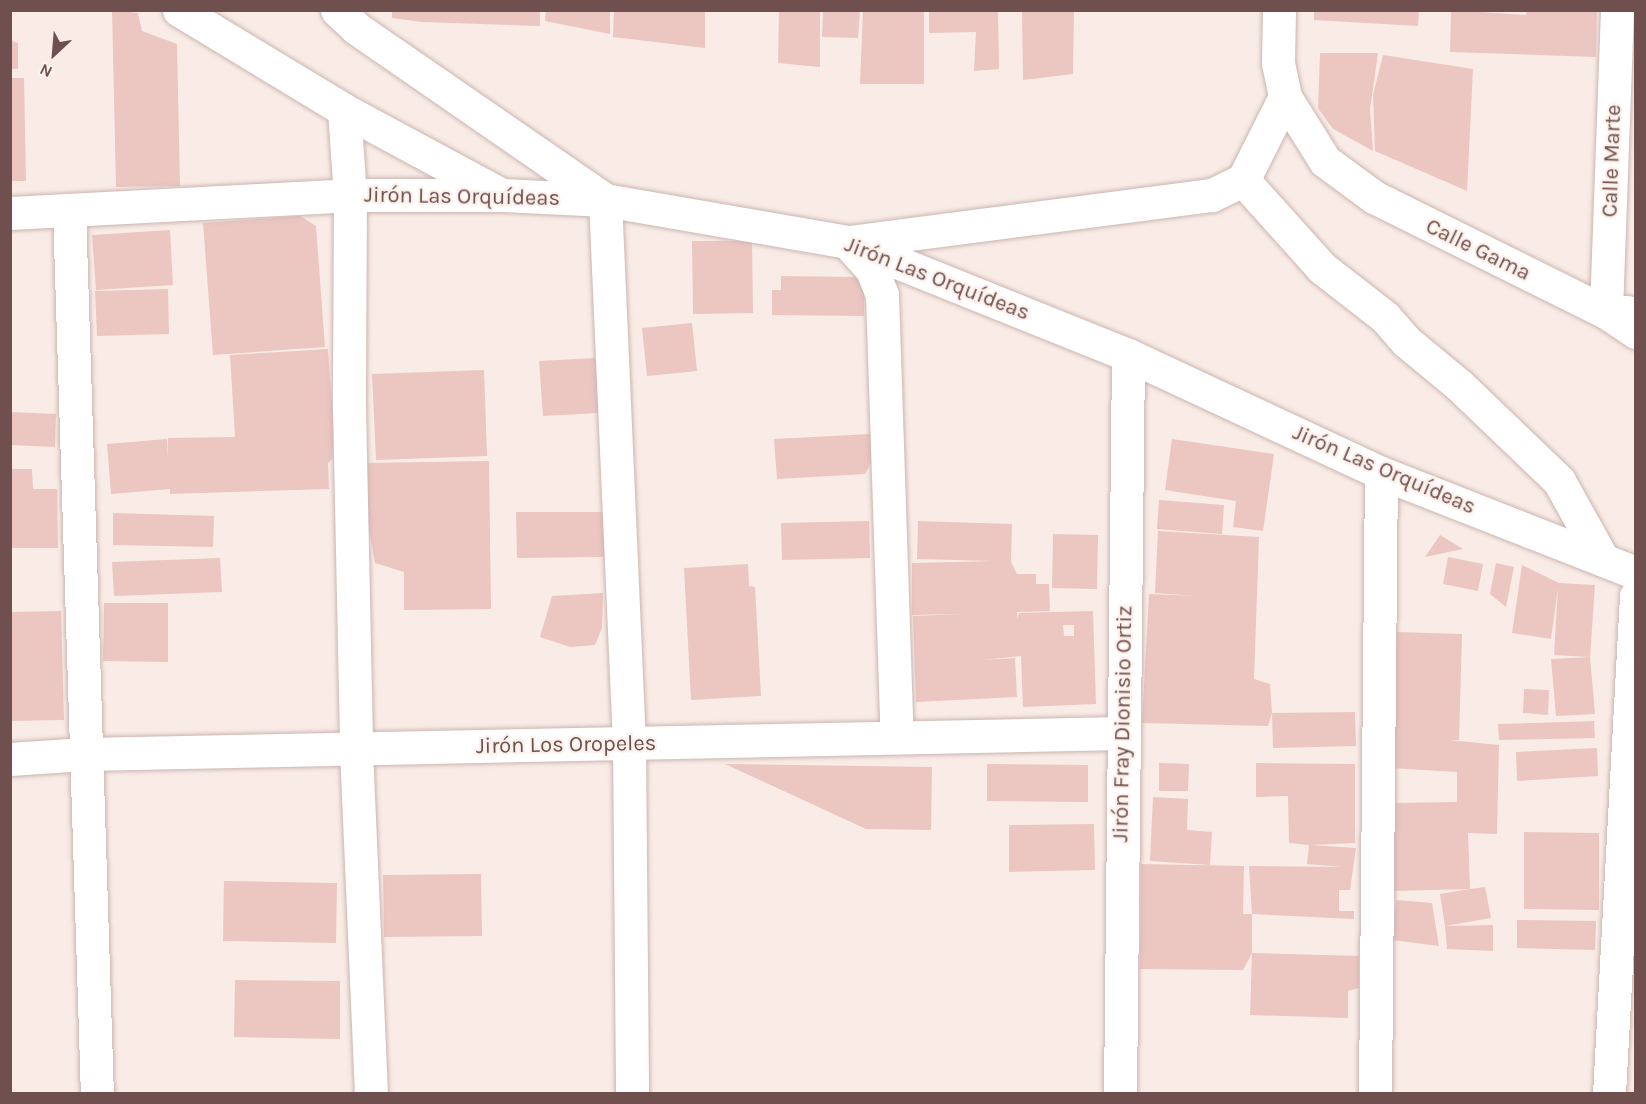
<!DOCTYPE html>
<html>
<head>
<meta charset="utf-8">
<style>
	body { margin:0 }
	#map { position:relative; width:1646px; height:1104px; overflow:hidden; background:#f9ece6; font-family:Karla,sans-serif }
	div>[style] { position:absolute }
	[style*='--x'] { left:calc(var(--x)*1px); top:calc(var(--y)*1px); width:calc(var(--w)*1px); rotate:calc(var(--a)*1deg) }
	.building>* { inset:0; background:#ecc6c1 }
	.roads { filter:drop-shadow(0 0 2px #ccb5b1) drop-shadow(0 0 2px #ccb5b1) }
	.minor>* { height:33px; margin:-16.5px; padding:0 16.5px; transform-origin:16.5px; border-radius:16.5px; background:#fff }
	span { translate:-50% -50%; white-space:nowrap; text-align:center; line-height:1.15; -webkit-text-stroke:4.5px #fdf1ec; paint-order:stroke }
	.street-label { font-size:22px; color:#70504e }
	.frame { position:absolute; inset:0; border:12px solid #70504e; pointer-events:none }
	.north { position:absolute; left:24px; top:24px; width:60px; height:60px; -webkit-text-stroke:4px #fdf1ec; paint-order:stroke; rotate:206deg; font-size:16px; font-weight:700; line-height:24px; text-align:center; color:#70504e }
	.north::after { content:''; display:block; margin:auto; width:21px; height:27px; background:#70504e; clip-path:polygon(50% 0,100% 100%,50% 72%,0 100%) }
</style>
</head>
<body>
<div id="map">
	<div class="building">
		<div style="clip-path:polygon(112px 10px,138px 13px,142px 31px,177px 44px,180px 186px,116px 187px)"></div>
		<div style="clip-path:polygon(392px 10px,540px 10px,540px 26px,422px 22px,392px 18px)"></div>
		<div style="clip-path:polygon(546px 10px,610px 10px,610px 34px,545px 21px)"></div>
		<div style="clip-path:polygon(614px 10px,705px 10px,705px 48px,613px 37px)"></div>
		<div style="clip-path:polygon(779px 10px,820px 10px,820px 67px,778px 63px)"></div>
		<div style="clip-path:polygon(823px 10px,860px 10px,858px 38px,822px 37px)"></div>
		<div style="clip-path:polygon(863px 10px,924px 10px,924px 84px,860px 84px)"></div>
		<div style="clip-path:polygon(929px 10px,998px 10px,999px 69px,974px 71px,976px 32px,929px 33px)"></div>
		<div style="clip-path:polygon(1022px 10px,1074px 10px,1073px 74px,1023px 80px)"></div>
		<div style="clip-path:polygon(1314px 10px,1419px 10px,1418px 26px,1314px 20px)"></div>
		<div style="clip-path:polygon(1451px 10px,1526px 15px,1526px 10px,1597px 10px,1596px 57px,1450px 52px)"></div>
		<div style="clip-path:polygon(10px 40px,18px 43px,18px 69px,10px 69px)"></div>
		<div style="clip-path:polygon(1320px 53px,1378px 53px,1370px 109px,1373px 151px,1333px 129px,1318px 108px)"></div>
		<div style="clip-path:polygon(1383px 55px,1473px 69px,1467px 191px,1375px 151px,1373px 95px)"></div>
		<div style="clip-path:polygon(10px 78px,24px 78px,26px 181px,10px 181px)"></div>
		<div style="clip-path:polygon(300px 216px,316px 226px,325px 347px,213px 355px,203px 223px)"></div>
		<div style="clip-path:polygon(170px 230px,173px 285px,96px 290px,92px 235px)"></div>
		<div style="clip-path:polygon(692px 241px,752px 241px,753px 313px,693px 314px)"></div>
		<div style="clip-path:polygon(781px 276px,856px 277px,864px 291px,864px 316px,772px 315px,772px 290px,781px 290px)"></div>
		<div style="clip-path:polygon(168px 289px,169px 334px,97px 336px,95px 291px)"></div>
		<div style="clip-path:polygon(692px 323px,697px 371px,647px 376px,642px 328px)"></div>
		<div style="clip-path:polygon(328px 349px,334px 435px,332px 459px,328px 463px,329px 489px,170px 494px,170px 489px,111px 494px,107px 444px,167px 439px,168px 460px,168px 438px,235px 437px,230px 355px)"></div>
		<div style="clip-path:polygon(595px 358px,599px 413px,543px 416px,539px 361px)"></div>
		<div style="clip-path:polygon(484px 370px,487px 456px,376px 460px,372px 374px)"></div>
		<div style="clip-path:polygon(10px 412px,56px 414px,55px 447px,10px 445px)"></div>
		<div style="clip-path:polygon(871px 434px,872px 461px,865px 474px,777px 479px,774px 439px)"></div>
		<div style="clip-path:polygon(1172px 439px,1274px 454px,1263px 531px,1233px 527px,1236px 501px,1165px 490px)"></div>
		<div style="clip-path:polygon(489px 461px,491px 609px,404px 610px,404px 572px,375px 563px,366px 512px,365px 463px)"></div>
		<div style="clip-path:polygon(10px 469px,32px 469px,33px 489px,57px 489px,58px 548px,10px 548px)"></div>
		<div style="clip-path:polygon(1159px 500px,1224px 505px,1222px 534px,1157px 529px)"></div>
		<div style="clip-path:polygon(516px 512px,605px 512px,604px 557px,517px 558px)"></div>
		<div style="clip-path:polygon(113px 513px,214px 516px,213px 547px,113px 545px)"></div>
		<div style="clip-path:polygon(869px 521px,870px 558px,782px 560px,781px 523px)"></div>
		<div style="clip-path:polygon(evenodd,918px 521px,1012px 524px,1011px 562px,1017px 574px,1036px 574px,1036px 584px,1049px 584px,1050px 611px,1017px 612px,1017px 619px,1019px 613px,1093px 611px,1096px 704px,1023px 707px,1021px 656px,982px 660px,1015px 658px,1017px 697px,916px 702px,913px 616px,963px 614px,912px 615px,912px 563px,995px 561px,917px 559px,918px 521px,1063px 625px,1074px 625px,1074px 636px,1064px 636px,1063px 625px)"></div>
		<div style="clip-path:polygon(1158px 531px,1259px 537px,1254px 679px,1270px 684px,1272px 713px,1268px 726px,1142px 723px,1149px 594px,1196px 596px,1155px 593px)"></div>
		<div style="clip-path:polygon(1053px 534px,1098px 535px,1097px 589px,1052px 588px)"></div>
		<div style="clip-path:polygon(1440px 535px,1463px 549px,1425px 557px)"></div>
		<div style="clip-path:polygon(1448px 557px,1483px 564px,1478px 591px,1443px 584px)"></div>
		<div style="clip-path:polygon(220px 558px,222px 592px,114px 596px,112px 562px)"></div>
		<div style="clip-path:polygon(1496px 563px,1514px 567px,1506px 607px,1490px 594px)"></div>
		<div style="clip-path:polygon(748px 564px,749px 586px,755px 587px,761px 696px,691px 700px,684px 568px)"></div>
		<div style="clip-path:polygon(1522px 565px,1559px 583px,1595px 585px,1590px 657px,1595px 714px,1556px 716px,1551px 659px,1590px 657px,1554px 655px,1558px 588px,1551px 639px,1512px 633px)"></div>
		<div style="clip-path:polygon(603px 593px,602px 628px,595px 645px,570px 647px,540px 637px,552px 596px)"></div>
		<div style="clip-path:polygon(104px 603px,168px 603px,168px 662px,103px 661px)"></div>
		<div style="clip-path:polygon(61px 611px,64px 720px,10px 721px,10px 612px)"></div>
		<div style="clip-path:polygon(1397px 632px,1462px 634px,1459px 740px,1449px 740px,1499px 745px,1497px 834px,1468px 833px,1470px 889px,1485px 887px,1491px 918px,1445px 926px,1440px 894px,1470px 889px,1394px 891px,1391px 803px,1457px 802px,1457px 772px,1391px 768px)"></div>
		<div style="clip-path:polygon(1524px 689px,1549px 690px,1548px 715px,1523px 713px)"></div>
		<div style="clip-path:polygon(1355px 712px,1356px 746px,1273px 748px,1272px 713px)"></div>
		<div style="clip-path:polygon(1594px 721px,1595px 738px,1499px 740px,1498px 724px)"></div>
		<div style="clip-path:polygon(1597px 748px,1598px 776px,1517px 781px,1516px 752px)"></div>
		<div style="clip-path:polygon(1159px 763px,1189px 764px,1188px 791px,1159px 791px)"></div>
		<div style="clip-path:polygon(1256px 763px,1355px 764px,1355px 843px,1310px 845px,1356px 848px,1350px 890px,1339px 890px,1339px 911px,1354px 911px,1354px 919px,1252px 914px,1249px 866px,1342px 867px,1307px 864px,1309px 845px,1289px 843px,1288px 796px,1256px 797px)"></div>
		<div style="clip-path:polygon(725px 764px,932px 767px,931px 830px,866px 829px)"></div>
		<div style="clip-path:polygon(987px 764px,1088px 765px,1088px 802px,987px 801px)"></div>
		<div style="clip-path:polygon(1153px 797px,1188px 799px,1187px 830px,1212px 832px,1210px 865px,1150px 861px)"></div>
		<div style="clip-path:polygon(1094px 824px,1095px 870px,1009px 872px,1009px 825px)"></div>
		<div style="clip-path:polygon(1524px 832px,1599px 833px,1599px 910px,1524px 909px)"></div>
		<div style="clip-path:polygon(1141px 864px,1244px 866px,1243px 914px,1252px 914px,1252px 953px,1359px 956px,1359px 988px,1348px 991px,1348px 1018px,1250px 1015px,1252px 953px,1243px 970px,1140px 969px)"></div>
		<div style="clip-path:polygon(481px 874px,482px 936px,384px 937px,383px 875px)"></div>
		<div style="clip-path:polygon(224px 881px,337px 883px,336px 943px,223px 941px)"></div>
		<div style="clip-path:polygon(1396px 900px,1432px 903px,1439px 946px,1392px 940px)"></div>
		<div style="clip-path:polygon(1517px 920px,1596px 921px,1595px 950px,1517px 948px)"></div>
		<div style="clip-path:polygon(1493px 925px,1493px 951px,1447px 949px,1445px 926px)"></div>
		<div style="clip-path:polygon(235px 980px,340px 981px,340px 1039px,234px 1037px)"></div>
	</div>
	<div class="roads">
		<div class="minor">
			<div style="--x:179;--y:10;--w:193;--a:31.2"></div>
			<div style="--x:344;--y:110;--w:175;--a:28.3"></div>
			<div style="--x:337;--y:10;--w:26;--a:43"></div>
			<div style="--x:356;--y:28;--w:303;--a:34.6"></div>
			<div style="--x:605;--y:200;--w:544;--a:87.47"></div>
			<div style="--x:629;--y:743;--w:351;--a:89.5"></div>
			<div style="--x:1279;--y:10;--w:53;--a:91.1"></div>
			<div style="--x:1278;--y:63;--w:35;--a:78"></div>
			<div style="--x:1285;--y:97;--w:75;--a:58"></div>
			<div style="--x:1325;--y:161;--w:61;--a:36.3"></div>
			<div style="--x:1374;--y:197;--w:259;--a:26.4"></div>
			<div style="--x:1606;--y:312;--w:36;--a:34"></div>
			<div style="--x:1617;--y:10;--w:302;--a:92.1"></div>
			<div style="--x:1606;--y:312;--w:21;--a:0"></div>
			<div style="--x:1285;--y:97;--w:93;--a:116.8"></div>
			<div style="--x:1243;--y:180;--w:118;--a:48.1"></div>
			<div style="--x:1322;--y:268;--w:80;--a:37.9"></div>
			<div style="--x:1385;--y:317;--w:33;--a:49"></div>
			<div style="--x:1407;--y:342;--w:67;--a:39.6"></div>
			<div style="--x:1459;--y:385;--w:139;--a:43.8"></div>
			<div style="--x:1559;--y:481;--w:90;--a:60.9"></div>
			<div style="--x:344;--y:110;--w:85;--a:86"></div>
			<div style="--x:350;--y:195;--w:212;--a:90.3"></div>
			<div style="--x:349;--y:407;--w:343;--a:88.8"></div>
			<div style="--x:356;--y:750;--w:344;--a:87.5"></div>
			<div style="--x:69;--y:210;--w:884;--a:88.19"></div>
			<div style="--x:10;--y:213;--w:340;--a:-3"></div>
			<div style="--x:350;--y:195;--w:152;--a:0"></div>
			<div style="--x:502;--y:195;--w:103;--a:2.8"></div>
			<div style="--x:605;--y:200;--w:246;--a:9.8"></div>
			<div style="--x:847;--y:242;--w:303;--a:21.9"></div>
			<div style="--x:1128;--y:355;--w:279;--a:25"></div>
			<div style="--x:1381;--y:473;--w:274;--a:21.4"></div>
			<div style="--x:849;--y:242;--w:366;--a:-7.4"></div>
			<div style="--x:1212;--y:195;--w:34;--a:-26"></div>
			<div style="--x:848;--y:243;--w:36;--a:48"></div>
			<div style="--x:872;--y:270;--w:27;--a:68"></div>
			<div style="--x:882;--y:295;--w:442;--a:88.1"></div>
			<div style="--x:10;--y:759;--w:75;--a:-3.8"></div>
			<div style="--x:85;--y:754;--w:1037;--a:-1.16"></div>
			<div style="--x:1120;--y:1094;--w:739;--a:-89.38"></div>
			<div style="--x:1375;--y:1094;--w:621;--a:-89.45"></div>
			<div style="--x:1609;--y:1094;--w:499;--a:-86.9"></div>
		</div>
	</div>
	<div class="street-label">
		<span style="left:1612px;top:161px;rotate:-88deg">Calle Marte</span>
		<span style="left:462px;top:197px;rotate:1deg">Jirón Las Orquídeas</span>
		<span style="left:1478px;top:250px;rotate:26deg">Calle Gama</span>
		<span style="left:937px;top:279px;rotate:21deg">Jirón Las Orquídeas</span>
		<span style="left:1384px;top:470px;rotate:23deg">Jirón Las Orquídeas</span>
		<span style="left:1123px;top:724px;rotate:-89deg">Jirón Fray Dionisio Ortiz</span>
		<span style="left:566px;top:745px;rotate:-1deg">Jirón Los Oropeles</span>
	</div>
	<div class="frame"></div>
	<div class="north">N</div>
</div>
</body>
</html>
